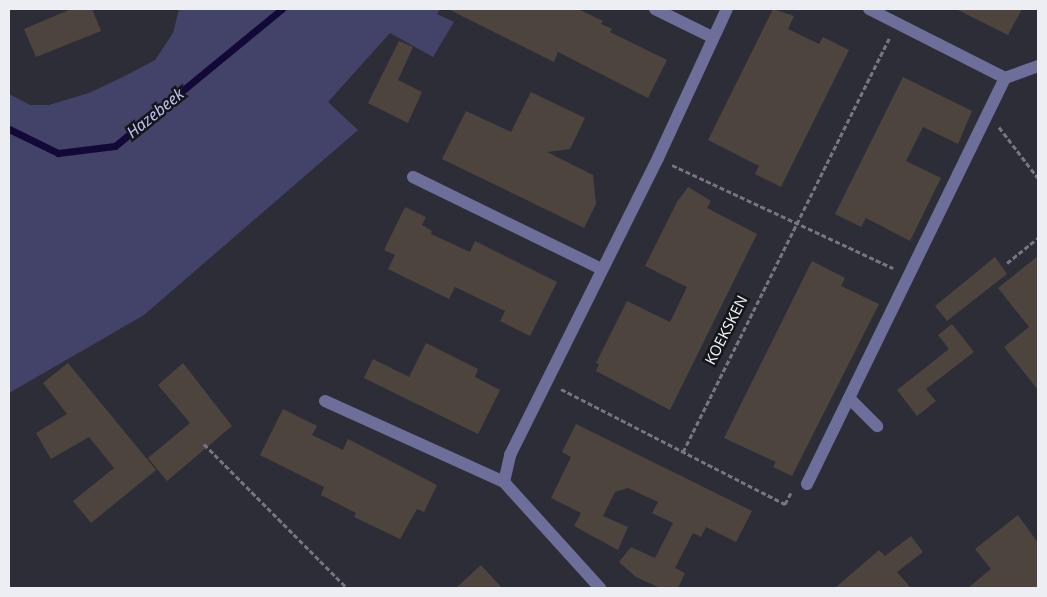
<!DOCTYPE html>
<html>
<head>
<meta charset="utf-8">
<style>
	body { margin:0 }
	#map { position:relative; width:1047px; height:597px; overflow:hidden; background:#2c2d36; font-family:"Noto Sans",sans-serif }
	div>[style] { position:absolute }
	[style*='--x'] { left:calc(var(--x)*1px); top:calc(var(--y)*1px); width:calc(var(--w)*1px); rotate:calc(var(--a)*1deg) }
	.green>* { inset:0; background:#43436a }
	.stream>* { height:7px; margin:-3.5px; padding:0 3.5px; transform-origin:3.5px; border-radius:3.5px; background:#120939 }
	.building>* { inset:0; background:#4e443e }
	.path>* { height:3px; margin-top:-1.5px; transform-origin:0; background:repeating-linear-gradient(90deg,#75767e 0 5px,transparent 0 7.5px) }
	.minor>* { height:12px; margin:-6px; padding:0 6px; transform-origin:6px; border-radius:6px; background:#6d6e99 }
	span { translate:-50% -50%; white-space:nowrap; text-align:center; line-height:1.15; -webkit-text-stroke:5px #15161a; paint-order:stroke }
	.street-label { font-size:15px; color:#edeef4 }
	.water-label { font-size:16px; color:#bec0f2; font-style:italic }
	.frame { position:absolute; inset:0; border:10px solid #edeef4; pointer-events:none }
</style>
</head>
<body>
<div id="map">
	<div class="green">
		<div style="clip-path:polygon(179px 9px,440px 9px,437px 14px,454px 22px,433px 57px,390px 33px,328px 102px,358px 130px,144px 315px,9px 393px,9px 94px,30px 105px,49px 105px,89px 93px,127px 75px,155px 60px,173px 33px)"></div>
	</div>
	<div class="stream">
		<div style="--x:9;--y:129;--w:55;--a:26.1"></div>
		<div style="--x:58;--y:153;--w:57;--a:-7"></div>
		<div style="--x:115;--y:146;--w:216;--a:-39.4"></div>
	</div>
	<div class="building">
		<div style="clip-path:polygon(71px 9px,92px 9px,101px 31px,36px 57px,24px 29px)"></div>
		<div style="clip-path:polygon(448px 9px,578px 9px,603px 21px,601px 24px,612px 29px,610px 32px,667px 60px,648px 98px,558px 52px,554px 62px)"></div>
		<div style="clip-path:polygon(773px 9px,794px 16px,788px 29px,819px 44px,823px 37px,849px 50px,781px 187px,755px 174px,759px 166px,708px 140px)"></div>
		<div style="clip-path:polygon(956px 9px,1022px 9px,1008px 35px)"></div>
		<div style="clip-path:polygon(399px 41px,413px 47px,398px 80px,422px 92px,408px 123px,368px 103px)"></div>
		<div style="clip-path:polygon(903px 77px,972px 111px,958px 144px,923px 127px,906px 161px,941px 178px,910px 241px,866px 218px,861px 227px,835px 214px)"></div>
		<div style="clip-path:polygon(531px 92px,585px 118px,570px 149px,547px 152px,593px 175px,596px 204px,584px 228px,442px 159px,466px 111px,511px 132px)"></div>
		<div style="clip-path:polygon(688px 187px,711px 201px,707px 208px,757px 234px,670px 410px,596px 371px,599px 364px,596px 363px,627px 301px,670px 322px,687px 287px,645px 266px,677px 202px)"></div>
		<div style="clip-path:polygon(405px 207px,426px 217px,422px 225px,432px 231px,431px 234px,470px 252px,475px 241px,557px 282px,530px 336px,500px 321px,505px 311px,455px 287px,449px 299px,388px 269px,395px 255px,384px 250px)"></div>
		<div style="clip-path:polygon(1038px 256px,1038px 390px,1004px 347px,1029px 327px,998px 288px)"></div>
		<div style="clip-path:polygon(995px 257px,1007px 274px,947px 321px,935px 306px)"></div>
		<div style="clip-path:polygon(812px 261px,845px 278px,841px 286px,879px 304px,792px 476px,773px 467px,776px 462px,724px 438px)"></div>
		<div style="clip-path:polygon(952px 324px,974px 352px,926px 389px,936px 401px,917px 416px,897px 390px,949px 349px,938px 335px)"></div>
		<div style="clip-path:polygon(426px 343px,478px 369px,475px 377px,500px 390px,478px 434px,364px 378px,373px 359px,409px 377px)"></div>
		<div style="clip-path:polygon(68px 363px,156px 470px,91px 523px,73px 501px,114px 468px,89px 437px,51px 459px,36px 433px,67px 414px,43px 383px)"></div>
		<div style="clip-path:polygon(183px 363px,232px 426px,167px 481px,148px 458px,190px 423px,158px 385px)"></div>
		<div style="clip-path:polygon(283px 409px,317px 426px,312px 435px,343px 450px,348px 439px,437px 485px,424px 512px,417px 509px,400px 539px,354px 517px,356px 513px,321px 495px,324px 487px,260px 455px)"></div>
		<div style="clip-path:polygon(576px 424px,752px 511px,736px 542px,706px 527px,701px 537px,693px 533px,675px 568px,685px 573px,678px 588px,660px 588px,636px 577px,619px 562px,631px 547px,655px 558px,673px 523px,652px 513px,658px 502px,628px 488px,615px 492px,603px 516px,628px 527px,618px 550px,574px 526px,581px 513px,551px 498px,571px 457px,562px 452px)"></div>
		<div style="clip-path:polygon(1018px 515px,1038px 543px,1038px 588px,968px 588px,991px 569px,975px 549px)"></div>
		<div style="clip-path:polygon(911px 536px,923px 552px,897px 572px,911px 588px,835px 588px,879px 550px,885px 556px)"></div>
		<div style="clip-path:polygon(481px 565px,502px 588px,456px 588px)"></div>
	</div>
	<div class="path">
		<div style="--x:999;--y:127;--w:64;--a:52.6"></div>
		<div style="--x:672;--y:165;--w:244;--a:25"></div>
		<div style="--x:1007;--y:263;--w:40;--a:-39"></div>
		<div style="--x:561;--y:389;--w:252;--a:27.2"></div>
		<div style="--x:785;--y:504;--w:15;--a:-62"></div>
		<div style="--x:204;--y:444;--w:203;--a:45.2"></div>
		<div style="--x:683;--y:452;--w:462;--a:-63.5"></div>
	</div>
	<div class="minor">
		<div style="--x:655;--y:9;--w:64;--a:26.2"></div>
		<div style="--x:869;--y:9;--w:153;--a:26.9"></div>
		<div style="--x:1005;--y:78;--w:35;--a:-20"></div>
		<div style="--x:413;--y:177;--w:210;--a:26"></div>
		<div style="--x:849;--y:398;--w:40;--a:45"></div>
		<div style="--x:325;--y:401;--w:196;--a:24.3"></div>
		<div style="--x:807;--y:484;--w:452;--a:-64"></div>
		<div style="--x:600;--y:588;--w:143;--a:-132.2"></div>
		<div style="--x:504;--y:482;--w:28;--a:-77"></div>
		<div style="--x:510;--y:455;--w:332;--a:-63.5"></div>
		<div style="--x:658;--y:158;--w:164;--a:-65.2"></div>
	</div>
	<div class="street-label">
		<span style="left:726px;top:330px;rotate:-63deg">KOEKSKEN</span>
	</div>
	<div class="water-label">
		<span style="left:155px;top:113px;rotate:-39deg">Hazebeek</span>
	</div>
	<div class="frame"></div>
</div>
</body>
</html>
